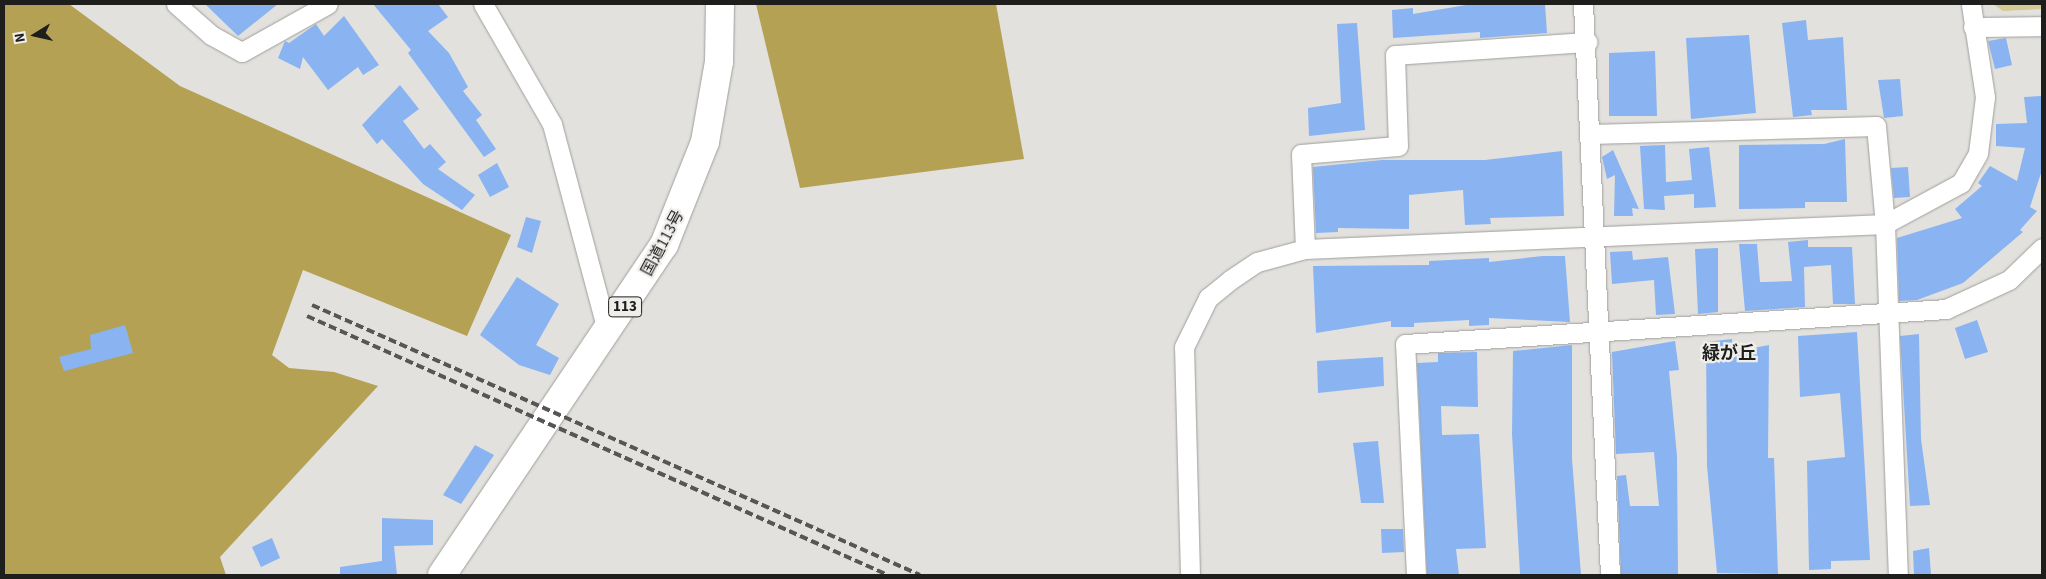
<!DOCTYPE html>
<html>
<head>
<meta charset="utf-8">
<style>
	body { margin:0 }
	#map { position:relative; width:2046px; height:579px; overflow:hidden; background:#e2e1de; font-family:"Source Sans 3","Noto Sans JP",sans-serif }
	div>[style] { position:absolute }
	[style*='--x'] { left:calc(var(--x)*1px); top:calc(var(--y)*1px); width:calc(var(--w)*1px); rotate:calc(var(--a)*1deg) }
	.green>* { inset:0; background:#d5c995 }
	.forest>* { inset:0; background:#b4a153 }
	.building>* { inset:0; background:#89b3f1 }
	.roads { filter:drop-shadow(0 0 1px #9e9e9b) drop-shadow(0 0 1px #9e9e9b) }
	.minor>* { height:19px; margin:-9.5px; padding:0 9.5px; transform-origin:9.5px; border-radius:9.5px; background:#fff }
	.highway>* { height:28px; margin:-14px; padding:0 14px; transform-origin:14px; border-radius:14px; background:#fff }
	.rail>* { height:4px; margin-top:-2px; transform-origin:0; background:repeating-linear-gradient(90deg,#565654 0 8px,transparent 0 12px) }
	span { translate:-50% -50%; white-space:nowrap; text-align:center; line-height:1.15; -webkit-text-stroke:4.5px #efeeeb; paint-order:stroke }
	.shield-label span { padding:1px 4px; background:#efeeeb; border:1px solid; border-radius:4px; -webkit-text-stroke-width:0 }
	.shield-label { font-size:15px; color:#1e1e1d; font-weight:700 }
	.street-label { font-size:16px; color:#1e1e1d }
	.neighbourhood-label { font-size:18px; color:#1e1e1d; font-weight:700 }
	.frame { position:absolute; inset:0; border:5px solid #1e1e1d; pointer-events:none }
	.north { position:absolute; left:10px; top:10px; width:50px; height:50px; -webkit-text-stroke:4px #efeeeb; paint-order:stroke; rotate:260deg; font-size:14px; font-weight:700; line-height:20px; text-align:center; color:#1e1e1d }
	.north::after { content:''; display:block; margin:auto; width:18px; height:22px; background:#1e1e1d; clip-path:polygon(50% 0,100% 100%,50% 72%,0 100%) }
</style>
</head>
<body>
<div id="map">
	<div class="green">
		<div style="clip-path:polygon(1993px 4px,2042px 4px,2042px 9px,2003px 11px)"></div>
	</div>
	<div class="forest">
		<div style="clip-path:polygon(4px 4px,69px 4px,180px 86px,511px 235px,467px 336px,303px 270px,272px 355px,289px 368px,334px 372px,378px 386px,220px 557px,226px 575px,4px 575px)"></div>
		<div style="clip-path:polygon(756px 4px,996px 4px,1024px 159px,800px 188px)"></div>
	</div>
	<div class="building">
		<div style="clip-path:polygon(205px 4px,278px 4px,238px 36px)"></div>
		<div style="clip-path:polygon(373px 4px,438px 4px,448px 17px,428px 31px,449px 53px,468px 87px,463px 91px,482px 115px,476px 120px,496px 149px,484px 157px,408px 53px,411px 50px)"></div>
		<div style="clip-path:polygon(1472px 4px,1545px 4px,1547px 33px,1480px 38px,1480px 32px,1393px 38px,1392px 10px,1413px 8px,1413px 14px)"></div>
		<div style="clip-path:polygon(344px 16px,379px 65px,363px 75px,358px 67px,328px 90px,303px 57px,300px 69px,278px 58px,285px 41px,289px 43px,316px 24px,324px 36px)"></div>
		<div style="clip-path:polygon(1806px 20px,1808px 40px,1843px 37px,1847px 110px,1811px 110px,1812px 115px,1793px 117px,1782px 23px)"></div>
		<div style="clip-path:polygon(1357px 23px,1365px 130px,1309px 136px,1308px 108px,1341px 103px,1337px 24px)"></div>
		<div style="clip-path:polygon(1749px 35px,1756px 113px,1691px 119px,1686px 38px)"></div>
		<div style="clip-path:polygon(2006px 38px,2012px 65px,1995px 69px,1988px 41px)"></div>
		<div style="clip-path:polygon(1655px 51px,1657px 116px,1609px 116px,1609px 53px)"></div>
		<div style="clip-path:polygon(1900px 79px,1903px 116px,1884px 118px,1878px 80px)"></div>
		<div style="clip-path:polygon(400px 85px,419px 109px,403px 121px,424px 149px,430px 144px,446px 162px,438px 169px,475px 195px,462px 210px,423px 184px,382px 139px,377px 144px,362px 125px)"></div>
		<div style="clip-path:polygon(2042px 96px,2042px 170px,2030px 207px,2037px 211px,2020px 230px,2023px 232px,1963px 283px,1917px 300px,1899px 301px,1897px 238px,1962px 218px,1955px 209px,1982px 186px,1978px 183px,1990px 166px,2017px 181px,2025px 148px,1996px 146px,1996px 124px,2027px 123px,2024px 97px)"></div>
		<div style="clip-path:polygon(1845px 139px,1847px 202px,1805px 202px,1805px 208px,1739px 209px,1739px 145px,1824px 144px)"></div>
		<div style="clip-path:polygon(1665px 145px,1666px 182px,1692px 180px,1689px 149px,1709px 147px,1716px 207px,1694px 208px,1694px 194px,1664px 196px,1665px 210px,1644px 209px,1640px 146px)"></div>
		<div style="clip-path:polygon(1613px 150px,1639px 209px,1632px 208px,1633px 216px,1614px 216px,1615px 175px,1607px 179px,1602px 157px)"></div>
		<div style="clip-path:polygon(1562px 151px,1564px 216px,1490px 218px,1491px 224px,1465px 225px,1463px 190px,1409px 195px,1409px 229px,1338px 228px,1338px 232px,1316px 233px,1313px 167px,1382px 160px,1485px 160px)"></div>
		<div style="clip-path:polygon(497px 163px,509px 187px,490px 197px,478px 175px)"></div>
		<div style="clip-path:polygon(1908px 167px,1910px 197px,1894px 198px,1891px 168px)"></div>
		<div style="clip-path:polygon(526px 217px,541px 221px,532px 253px,517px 247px)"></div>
		<div style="clip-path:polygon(1808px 240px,1808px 247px,1852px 247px,1855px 304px,1833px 304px,1831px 265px,1804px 267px,1805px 307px,1745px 311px,1739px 244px,1757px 244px,1760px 282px,1764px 282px,1792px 281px,1788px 242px)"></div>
		<div style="clip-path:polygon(1718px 248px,1718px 312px,1698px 314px,1695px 249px)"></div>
		<div style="clip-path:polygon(1632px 251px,1633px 260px,1668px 257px,1675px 314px,1656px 315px,1654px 280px,1612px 284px,1610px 252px)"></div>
		<div style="clip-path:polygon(1543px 256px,1565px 256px,1570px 322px,1489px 318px,1489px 325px,1469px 326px,1469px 320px,1414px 323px,1414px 327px,1391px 327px,1391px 321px,1316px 333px,1313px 266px,1429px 265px,1429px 261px,1489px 258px,1489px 262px)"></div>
		<div style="clip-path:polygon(517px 277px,559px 304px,536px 345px,559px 358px,550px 375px,519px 365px,480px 335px)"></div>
		<div style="clip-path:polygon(1977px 320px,1988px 352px,1965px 359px,1955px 328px)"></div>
		<div style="clip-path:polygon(125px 325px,133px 353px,64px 371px,59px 357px,91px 349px,90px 335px)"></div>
		<div style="clip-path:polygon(1857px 332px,1870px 560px,1831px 561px,1831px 569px,1809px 570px,1807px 461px,1845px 457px,1840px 393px,1800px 397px,1798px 336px)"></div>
		<div style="clip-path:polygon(1919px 334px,1921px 439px,1930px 505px,1910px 506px,1900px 336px)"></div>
		<div style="clip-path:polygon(1732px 339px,1732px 352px,1769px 345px,1768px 458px,1774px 458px,1778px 574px,1717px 573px,1707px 466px,1706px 342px)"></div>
		<div style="clip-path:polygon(1675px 341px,1679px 370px,1669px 371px,1677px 456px,1678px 575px,1621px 575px,1617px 476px,1626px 475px,1630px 506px,1659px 506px,1654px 452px,1616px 454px,1612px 352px)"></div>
		<div style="clip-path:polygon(1572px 345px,1572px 459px,1581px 575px,1520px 574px,1512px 434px,1513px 351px)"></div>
		<div style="clip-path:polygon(1477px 352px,1478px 407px,1441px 406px,1442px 435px,1479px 434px,1486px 548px,1456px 549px,1459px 575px,1427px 575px,1417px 363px,1438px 362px,1438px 353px)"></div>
		<div style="clip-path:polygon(1383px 357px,1384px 386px,1318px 393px,1317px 361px)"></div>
		<div style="clip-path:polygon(1378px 441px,1384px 503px,1361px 503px,1353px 443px)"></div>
		<div style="clip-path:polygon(475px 445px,494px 455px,461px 504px,443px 495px)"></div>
		<div style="clip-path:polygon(382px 518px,433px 520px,433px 545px,394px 546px,397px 575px,340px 575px,340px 567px,382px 561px)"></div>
		<div style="clip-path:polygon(1381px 529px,1403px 529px,1404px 552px,1382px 553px)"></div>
		<div style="clip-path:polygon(272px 538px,280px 558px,261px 567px,252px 547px)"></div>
		<div style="clip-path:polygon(1929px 548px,1931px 575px,1914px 575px,1913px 551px)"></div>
	</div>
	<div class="roads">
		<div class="minor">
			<div style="--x:176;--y:4;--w:47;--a:41.5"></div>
			<div style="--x:211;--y:35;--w:35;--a:29"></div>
			<div style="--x:242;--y:52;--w:98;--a:-29.2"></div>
			<div style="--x:483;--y:4;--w:138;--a:60.1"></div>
			<div style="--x:552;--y:124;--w:217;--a:75.1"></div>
			<div style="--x:1583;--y:4;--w:572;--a:87.29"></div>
			<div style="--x:1973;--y:27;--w:69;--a:-0.8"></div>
			<div style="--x:1591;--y:134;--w:285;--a:-1.6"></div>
			<div style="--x:1876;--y:126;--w:98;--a:84.8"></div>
			<div style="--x:1885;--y:224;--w:351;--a:87.9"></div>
			<div style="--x:1305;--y:249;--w:95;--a:-92.4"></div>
			<div style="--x:1301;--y:154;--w:97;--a:-4.7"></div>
			<div style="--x:1398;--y:146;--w:91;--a:-91.9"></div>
			<div style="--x:1395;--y:55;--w:193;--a:-3.9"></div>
			<div style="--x:1190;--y:575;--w:228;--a:-91.5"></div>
			<div style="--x:1184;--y:347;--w:55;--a:-63.9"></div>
			<div style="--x:1208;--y:298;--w:28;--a:-39"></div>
			<div style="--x:1230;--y:280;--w:32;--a:-34"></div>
			<div style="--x:1257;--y:262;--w:50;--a:-15.2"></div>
			<div style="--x:1305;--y:249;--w:581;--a:-2.47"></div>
			<div style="--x:1885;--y:224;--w:86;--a:-28.3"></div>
			<div style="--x:1961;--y:183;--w:34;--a:-60"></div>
			<div style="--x:1978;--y:153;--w:56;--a:-82.9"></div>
			<div style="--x:1985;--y:97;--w:94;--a:-98.6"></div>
			<div style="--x:1416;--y:575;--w:231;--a:-92.7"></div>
			<div style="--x:1405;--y:344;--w:542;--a:-3.7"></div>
			<div style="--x:1946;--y:309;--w:69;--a:-24.7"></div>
			<div style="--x:2009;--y:280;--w:46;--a:-44.1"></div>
		</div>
		<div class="highway">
			<div style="--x:442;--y:575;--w:398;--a:-56.1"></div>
			<div style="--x:664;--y:245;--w:111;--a:-68.3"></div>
			<div style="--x:705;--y:142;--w:81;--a:-80.1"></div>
			<div style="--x:719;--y:62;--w:58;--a:-89"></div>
		</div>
	</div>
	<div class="rail">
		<div style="--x:312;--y:305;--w:665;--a:23.94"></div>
		<div style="--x:307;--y:316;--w:636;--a:24.03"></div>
	</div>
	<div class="shield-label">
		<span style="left:625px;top:307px">113</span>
	</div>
	<div class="street-label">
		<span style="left:663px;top:243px;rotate:-62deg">国道113号</span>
	</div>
	<div class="neighbourhood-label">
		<span style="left:1729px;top:354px">緑が丘</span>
	</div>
	<div class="frame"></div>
	<div class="north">N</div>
</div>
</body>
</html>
